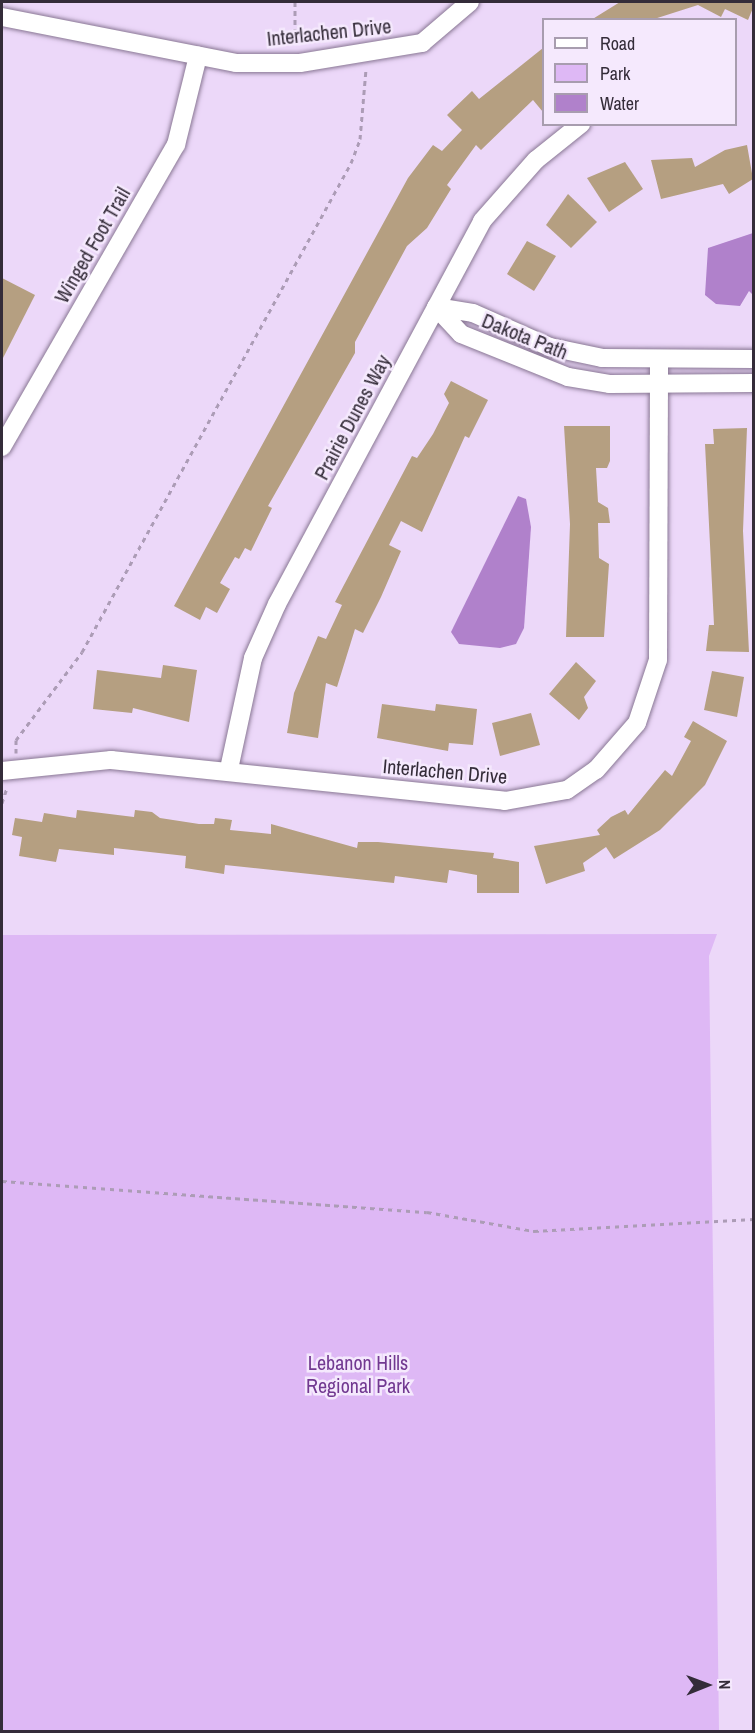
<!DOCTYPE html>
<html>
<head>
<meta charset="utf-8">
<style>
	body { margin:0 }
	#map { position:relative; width:755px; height:1733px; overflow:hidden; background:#ecd8f9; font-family:"Archivo Narrow",sans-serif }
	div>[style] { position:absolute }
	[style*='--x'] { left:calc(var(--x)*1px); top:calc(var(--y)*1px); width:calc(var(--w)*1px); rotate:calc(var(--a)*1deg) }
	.green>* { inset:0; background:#deb8f5 }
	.water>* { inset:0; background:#b081cb }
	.building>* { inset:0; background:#b59f81 }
	.path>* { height:3px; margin-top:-1.5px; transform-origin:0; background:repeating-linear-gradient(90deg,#ac9cb6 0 4.5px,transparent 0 9px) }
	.roads { filter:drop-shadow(0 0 2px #897794) drop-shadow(0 0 2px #897794) }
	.minor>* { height:18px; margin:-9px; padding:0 9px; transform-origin:9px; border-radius:9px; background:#fff }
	span { translate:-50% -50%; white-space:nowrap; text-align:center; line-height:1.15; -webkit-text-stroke:5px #f5e9fd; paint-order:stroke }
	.street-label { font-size:20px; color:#342c39 }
	.park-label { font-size:20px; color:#723991 }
	.frame { position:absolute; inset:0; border:3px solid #342c39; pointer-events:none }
	.legend { position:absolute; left:542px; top:18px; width:195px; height:108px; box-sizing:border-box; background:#f5e9fd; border:2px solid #a89daf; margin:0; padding:8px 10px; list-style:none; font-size:18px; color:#342c39 }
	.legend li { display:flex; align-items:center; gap:12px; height:30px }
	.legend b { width:30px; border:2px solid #a89daf }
	.north { position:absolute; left:677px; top:1655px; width:60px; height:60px; -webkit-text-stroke:4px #f5e9fd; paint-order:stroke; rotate:89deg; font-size:16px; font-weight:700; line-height:24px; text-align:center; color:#342c39 }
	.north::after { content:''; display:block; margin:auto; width:21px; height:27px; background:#342c39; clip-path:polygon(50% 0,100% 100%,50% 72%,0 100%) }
</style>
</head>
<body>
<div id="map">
	<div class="green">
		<div style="clip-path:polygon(717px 934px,709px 956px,719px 1731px,2px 1731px,2px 935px)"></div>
	</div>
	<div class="water">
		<div style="clip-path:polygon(753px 233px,753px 295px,749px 291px,740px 306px,716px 304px,705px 295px,708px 248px)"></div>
		<div style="clip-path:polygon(518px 496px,526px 499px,531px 527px,524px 628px,516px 644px,500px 648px,459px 644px,451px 632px)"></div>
	</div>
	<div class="building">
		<div style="clip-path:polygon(620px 2px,753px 2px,753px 8px,748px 20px,725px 9px,721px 17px,698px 5px,651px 20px,591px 20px)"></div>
		<div style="clip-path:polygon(543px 48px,543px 112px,533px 100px,481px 150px,476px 145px,447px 185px,451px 189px,427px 228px,407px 246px,355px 342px,355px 353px,268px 506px,272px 508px,251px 551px,245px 548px,239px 559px,235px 557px,220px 583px,230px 589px,217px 613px,206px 607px,200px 620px,174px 606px,408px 178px,433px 145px,442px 151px,462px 130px,447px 115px,472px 91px,479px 99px)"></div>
		<div style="clip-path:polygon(747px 145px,753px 179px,729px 194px,723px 184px,661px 199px,651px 160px,692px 158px,695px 167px,725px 150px)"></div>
		<div style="clip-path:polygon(625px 162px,643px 189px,609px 212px,587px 178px)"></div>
		<div style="clip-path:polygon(568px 194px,597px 222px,571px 248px,546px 225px)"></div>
		<div style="clip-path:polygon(527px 241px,556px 256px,534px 291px,507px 274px)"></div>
		<div style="clip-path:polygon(2px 278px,35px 295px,2px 360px)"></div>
		<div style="clip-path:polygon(451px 381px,488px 400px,469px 438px,465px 436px,422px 532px,401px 521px,389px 545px,401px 551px,381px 597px,363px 633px,355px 629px,337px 687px,326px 683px,318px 738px,287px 733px,294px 693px,318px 636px,326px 639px,342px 605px,335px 602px,412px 456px,417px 458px,433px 434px,449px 403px,444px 394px)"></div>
		<div style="clip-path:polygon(564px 426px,610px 426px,610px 461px,607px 468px,596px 468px,598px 502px,608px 508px,610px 523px,598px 523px,599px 558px,609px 564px,604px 637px,566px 637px,570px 524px)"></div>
		<div style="clip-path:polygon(747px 428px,743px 531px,749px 652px,706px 651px,709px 625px,714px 625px,705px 444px,714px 444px,713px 429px)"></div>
		<div style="clip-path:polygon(576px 662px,596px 681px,584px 697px,588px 708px,579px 720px,549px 694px)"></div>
		<div style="clip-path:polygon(163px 665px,197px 670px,189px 722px,133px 708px,132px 713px,93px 709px,97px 670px,161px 678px)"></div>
		<div style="clip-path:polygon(712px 671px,744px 677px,737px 717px,704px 710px)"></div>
		<div style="clip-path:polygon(382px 704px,435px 711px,436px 704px,477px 709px,473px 745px,449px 743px,448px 751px,377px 738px)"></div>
		<div style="clip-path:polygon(531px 713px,540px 745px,500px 756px,492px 723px)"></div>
		<div style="clip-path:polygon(693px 721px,727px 741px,705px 785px,660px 830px,614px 859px,606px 847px,583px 863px,585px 871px,546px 884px,534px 846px,600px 835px,597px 830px,611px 817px,625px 810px,628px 815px,665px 770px,672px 776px,691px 741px,684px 737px)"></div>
		<div style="clip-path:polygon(77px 810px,134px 817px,135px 810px,152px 812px,160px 818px,199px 824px,214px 824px,215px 818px,232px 820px,230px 830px,271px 834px,271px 824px,357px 848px,358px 842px,378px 842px,494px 853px,493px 858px,519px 862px,519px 893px,477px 893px,477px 875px,449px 870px,447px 883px,395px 876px,394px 883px,225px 865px,224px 874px,185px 868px,186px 856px,114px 848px,114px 855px,59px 849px,56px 862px,19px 856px,22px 837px,12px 835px,15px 818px,42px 822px,44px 813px,76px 818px)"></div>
	</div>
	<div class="path">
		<div style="--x:295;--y:2;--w:43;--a:90"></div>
		<div style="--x:16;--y:753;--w:13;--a:-90"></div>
		<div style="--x:16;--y:740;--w:110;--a:-53.1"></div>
		<div style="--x:82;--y:652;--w:558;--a:-61.18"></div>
		<div style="--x:351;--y:163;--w:26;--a:-69"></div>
		<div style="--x:360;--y:139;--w:70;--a:-85.1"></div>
		<div style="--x:2;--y:803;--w:16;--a:-72"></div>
		<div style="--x:2;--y:1181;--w:426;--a:4.2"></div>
		<div style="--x:427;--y:1212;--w:109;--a:10.1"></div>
		<div style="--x:534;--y:1231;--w:220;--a:-3.1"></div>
	</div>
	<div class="roads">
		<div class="minor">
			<div style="--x:2;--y:17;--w:238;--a:11.1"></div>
			<div style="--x:236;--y:63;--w:64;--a:0"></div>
			<div style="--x:300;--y:63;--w:124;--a:-9.3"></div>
			<div style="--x:422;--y:43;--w:63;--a:-40.5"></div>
			<div style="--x:436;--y:307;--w:37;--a:47"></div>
			<div style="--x:461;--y:334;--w:115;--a:21.9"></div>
			<div style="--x:568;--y:377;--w:43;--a:9.5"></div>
			<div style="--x:610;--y:384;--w:144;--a:-0.4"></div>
			<div style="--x:436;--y:307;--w:37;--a:9"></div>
			<div style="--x:473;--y:313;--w:84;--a:23.8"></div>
			<div style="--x:550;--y:347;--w:53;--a:11.9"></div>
			<div style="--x:602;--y:358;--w:152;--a:0.4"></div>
			<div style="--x:2;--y:447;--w:349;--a:-60.1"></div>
			<div style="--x:176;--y:145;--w:92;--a:-76.1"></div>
			<div style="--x:229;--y:769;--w:114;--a:-77.8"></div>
			<div style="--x:253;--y:658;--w:59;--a:-66"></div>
			<div style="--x:277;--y:604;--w:434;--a:-61.8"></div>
			<div style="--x:482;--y:221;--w:81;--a:-48.5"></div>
			<div style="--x:536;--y:160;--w:58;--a:-38.7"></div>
			<div style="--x:2;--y:771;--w:110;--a:-5.8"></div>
			<div style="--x:111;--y:760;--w:396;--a:5.9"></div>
			<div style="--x:505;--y:801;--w:63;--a:-10.1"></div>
			<div style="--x:567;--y:790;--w:35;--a:-35"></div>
			<div style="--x:596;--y:770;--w:62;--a:-48.9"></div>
			<div style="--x:637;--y:723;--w:66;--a:-71.6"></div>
			<div style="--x:658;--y:660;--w:300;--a:-89.8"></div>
		</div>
	</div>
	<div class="street-label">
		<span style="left:329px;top:32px;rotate:-6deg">Interlachen Drive</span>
		<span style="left:92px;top:245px;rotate:-60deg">Winged Foot Trail</span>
		<span style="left:525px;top:336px;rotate:22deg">Dakota Path</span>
		<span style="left:352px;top:417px;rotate:-62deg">Prairie Dunes Way</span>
		<span style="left:445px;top:771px;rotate:5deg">Interlachen Drive</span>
	</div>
	<div class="park-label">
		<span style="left:358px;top:1374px">Lebanon Hills<br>Regional Park</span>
	</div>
	<div class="frame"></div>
	<ul class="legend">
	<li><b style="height:8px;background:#fff"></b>Road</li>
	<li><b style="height:16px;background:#deb8f5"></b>Park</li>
	<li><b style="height:16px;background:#b081cb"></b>Water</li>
	</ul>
	<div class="north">N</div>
</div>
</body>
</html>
